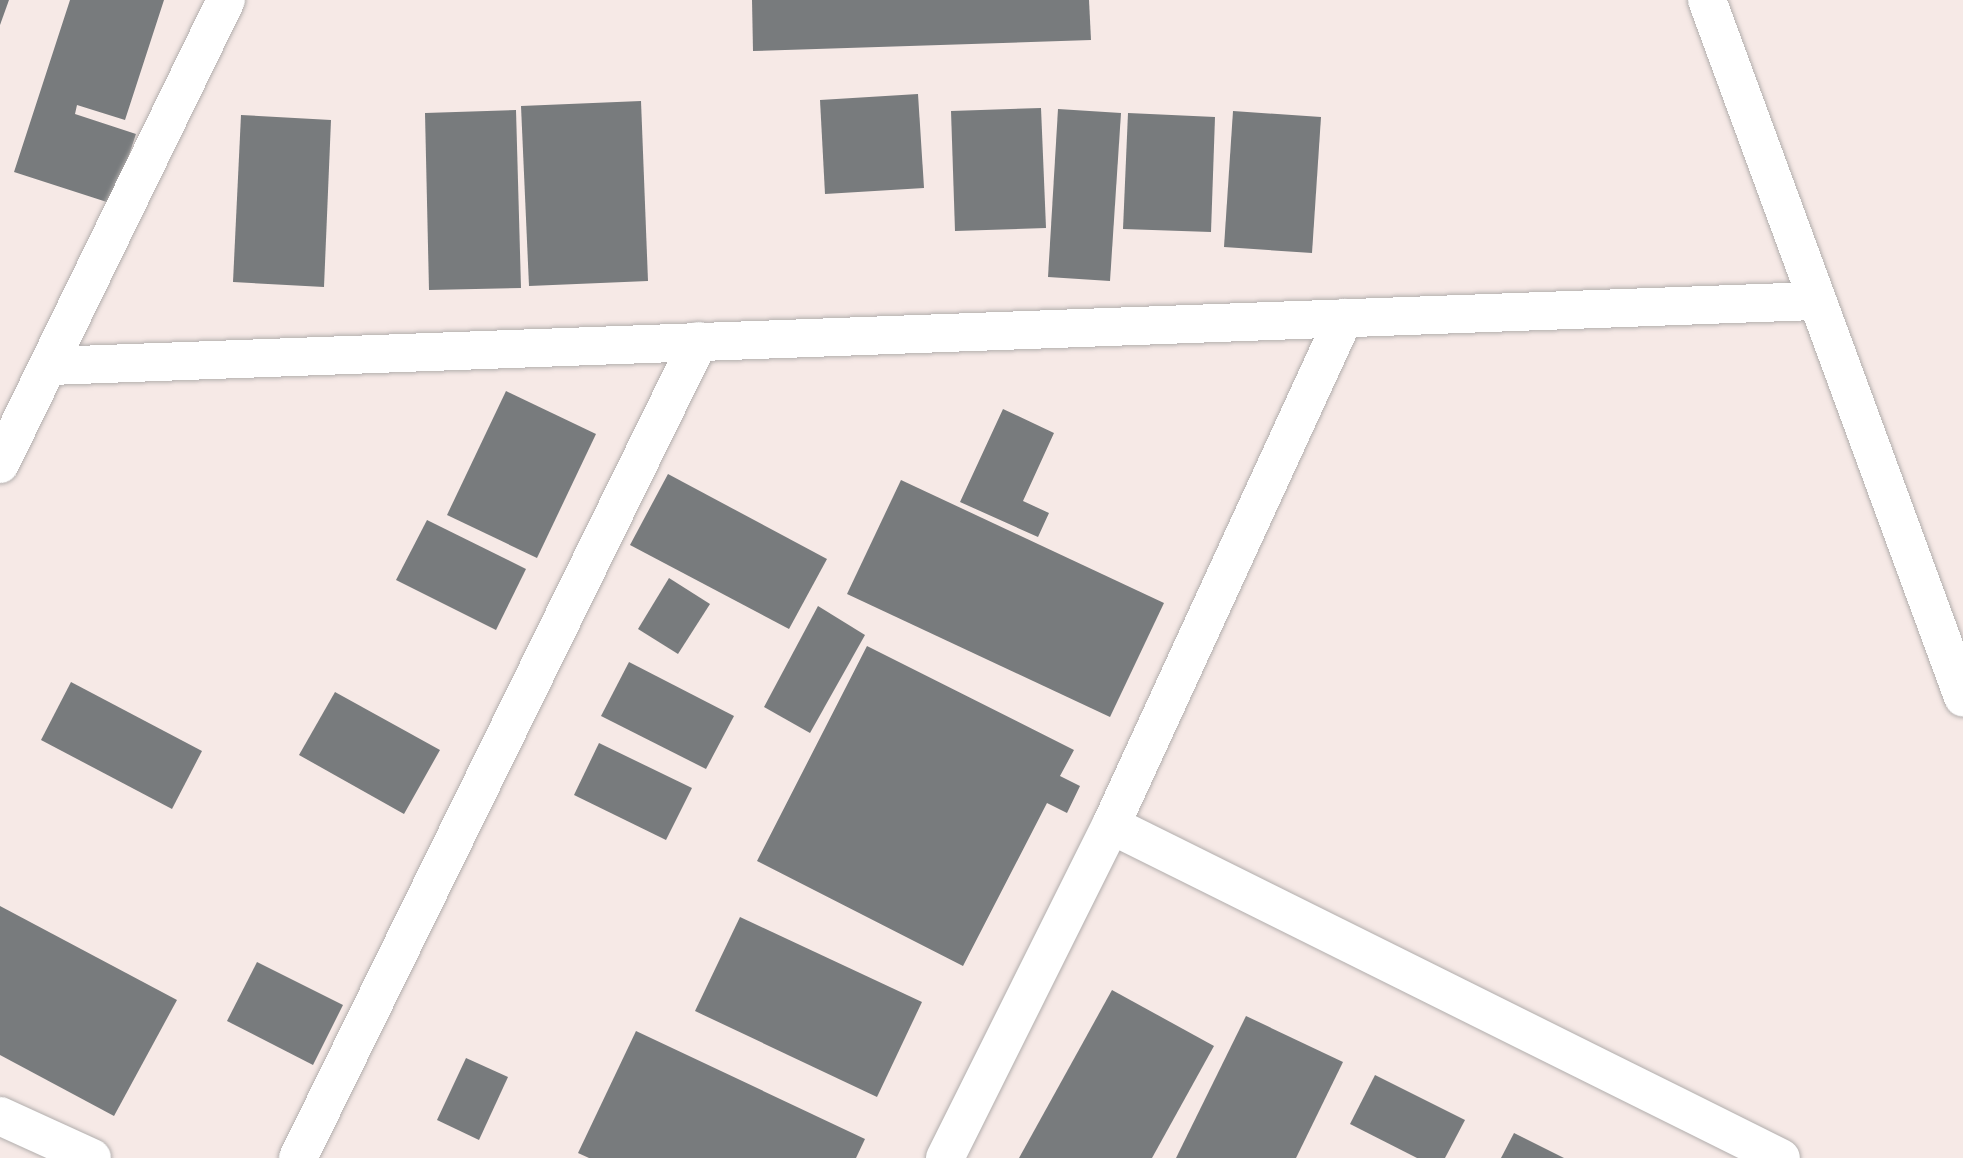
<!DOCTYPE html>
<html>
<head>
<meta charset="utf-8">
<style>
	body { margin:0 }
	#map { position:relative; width:1963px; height:1158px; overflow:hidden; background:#fbf6f5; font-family:"Golos Text",sans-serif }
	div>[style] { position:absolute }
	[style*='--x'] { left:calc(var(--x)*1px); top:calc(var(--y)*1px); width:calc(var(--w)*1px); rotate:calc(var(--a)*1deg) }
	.built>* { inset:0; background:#f6e9e6 }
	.building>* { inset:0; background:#787b7d }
	.roads { filter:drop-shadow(0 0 2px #b2aead) drop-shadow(0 0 2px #b2aead) }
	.minor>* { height:38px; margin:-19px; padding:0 19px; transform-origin:19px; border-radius:19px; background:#fff }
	span { translate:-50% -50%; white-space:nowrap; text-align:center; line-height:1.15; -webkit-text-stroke:5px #fff; paint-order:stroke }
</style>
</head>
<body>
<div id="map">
	<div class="built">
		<div style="clip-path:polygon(0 0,1963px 0,1963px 1158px,0 1158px)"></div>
	</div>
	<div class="building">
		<div style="clip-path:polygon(0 0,9px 0,0 25px)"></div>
		<div style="clip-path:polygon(70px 0,164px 0,125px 120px,77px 105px,75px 114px,136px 134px,113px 204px,14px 172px)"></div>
		<div style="clip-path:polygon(752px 0,1089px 0,1091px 40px,753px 51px)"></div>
		<div style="clip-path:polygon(918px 94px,924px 188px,825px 194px,820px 100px)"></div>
		<div style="clip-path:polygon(641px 101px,648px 281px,529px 286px,521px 106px)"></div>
		<div style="clip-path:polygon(1041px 108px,1046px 228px,955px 231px,951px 111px)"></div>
		<div style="clip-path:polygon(1058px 109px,1121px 113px,1110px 281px,1048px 277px)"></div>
		<div style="clip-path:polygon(516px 110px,521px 288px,429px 290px,425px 113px)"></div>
		<div style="clip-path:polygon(1233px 111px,1321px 117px,1312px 253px,1224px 247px)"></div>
		<div style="clip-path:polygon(1128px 113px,1215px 117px,1211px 232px,1123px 229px)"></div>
		<div style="clip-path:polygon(241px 115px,331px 120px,324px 287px,233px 282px)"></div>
		<div style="clip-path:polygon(506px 391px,596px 434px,537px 558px,447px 515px)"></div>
		<div style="clip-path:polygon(1003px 409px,1054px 433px,1023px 501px,1049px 513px,1038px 537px,960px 502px)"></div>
		<div style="clip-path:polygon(668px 474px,827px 559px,789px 629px,630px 545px)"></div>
		<div style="clip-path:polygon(901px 480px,1164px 603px,1110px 717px,847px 594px)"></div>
		<div style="clip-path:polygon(427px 520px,526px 569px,496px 630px,396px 580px)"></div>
		<div style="clip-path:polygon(669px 578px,710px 604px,678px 654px,638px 629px)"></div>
		<div style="clip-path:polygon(818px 606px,865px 635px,810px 733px,764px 707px)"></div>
		<div style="clip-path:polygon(867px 646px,1074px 750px,1060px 776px,1080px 786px,1067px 813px,1047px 803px,963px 966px,757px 861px)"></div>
		<div style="clip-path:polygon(629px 662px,734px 716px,706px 769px,601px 716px)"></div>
		<div style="clip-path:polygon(71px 682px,202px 751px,172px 809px,41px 740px)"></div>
		<div style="clip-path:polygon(335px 692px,440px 750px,404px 814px,299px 755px)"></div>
		<div style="clip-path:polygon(599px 743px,692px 788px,666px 840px,574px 795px)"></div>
		<div style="clip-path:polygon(0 906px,177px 1000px,114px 1116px,0 1055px)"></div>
		<div style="clip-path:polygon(740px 917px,922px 1002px,877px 1097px,695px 1011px)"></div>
		<div style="clip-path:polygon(257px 962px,343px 1005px,313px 1065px,227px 1021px)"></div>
		<div style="clip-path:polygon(1112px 990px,1214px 1046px,1152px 1158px,1019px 1158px)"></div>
		<div style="clip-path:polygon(1246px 1016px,1343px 1062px,1296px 1158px,1176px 1158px)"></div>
		<div style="clip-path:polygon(636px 1031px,865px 1139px,856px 1158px,589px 1158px,578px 1153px)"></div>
		<div style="clip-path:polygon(466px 1058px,508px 1077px,479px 1140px,437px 1120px)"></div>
		<div style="clip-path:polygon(1375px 1075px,1465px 1120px,1445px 1158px,1417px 1158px,1350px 1124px)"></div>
		<div style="clip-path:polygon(1514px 1133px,1564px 1158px,1501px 1158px)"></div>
	</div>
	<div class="roads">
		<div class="minor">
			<div style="--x:1707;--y:0;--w:743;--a:69.83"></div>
			<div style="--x:50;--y:366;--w:1767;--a:-2.11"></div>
			<div style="--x:0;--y:464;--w:516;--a:-64.03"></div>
			<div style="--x:1111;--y:825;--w:558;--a:-65.32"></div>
			<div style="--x:0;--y:1116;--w:101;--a:24.5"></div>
			<div style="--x:298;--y:1158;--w:910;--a:-63.86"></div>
			<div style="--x:945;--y:1158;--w:372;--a:-63.5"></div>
			<div style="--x:1111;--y:825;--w:748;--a:26.43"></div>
		</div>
	</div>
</div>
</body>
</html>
